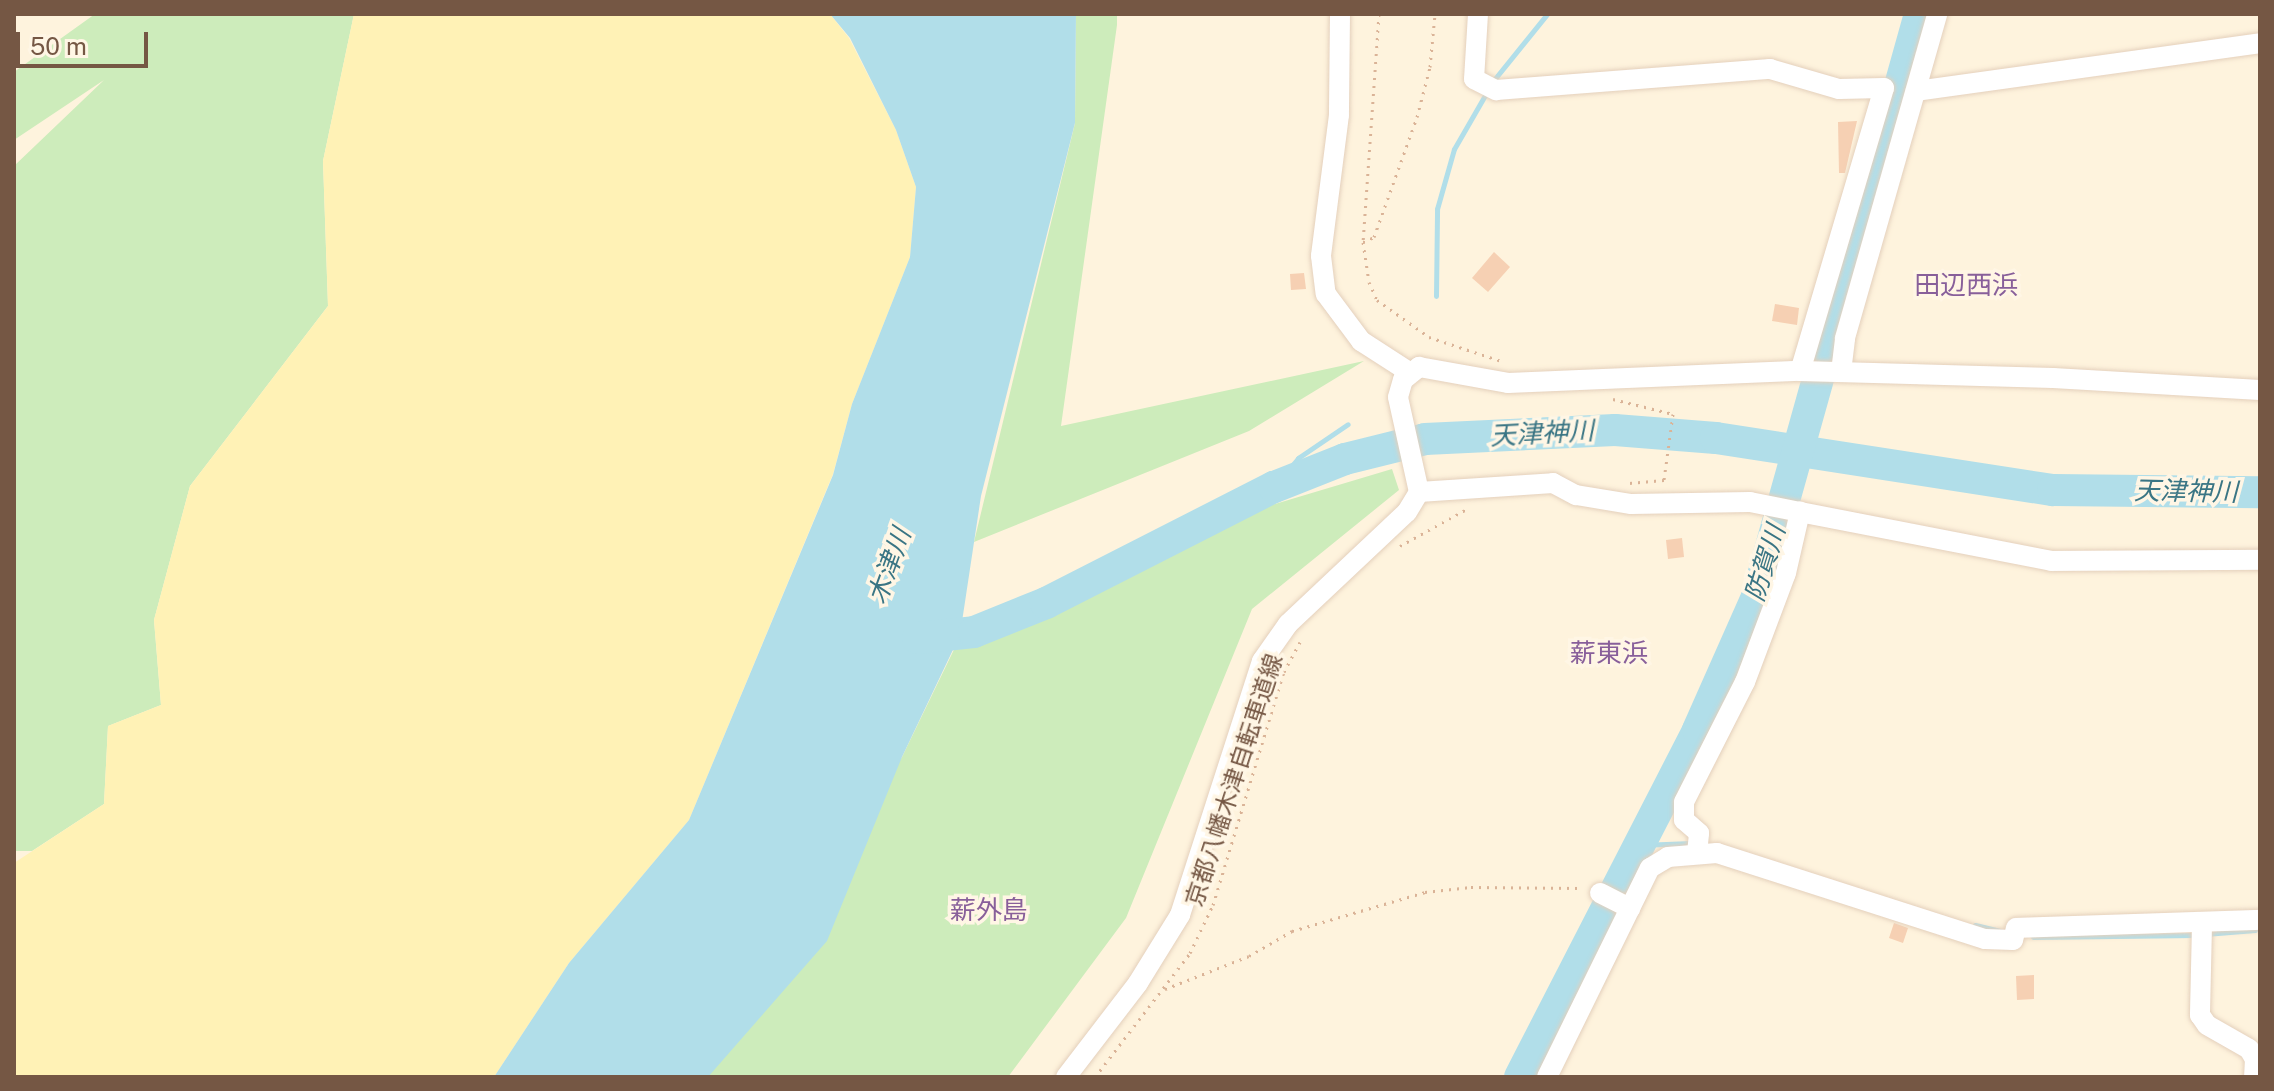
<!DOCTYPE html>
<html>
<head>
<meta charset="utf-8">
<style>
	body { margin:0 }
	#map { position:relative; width:2274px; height:1091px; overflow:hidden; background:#fef3dd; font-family:"Public Sans","Noto Sans JP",sans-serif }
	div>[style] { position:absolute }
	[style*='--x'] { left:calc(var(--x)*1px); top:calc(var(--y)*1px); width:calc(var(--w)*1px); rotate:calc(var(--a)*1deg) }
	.green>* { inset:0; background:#cdecbb }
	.sand>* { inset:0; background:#fff2b6 }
	.water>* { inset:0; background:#b1dee9 }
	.stream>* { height:5px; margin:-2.5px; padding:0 2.5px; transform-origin:2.5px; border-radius:2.5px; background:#b1dee9 }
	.river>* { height:32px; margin:-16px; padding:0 16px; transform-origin:16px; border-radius:16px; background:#b1dee9 }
	.building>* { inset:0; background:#f6d0b3 }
	.path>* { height:3px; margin-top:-1.5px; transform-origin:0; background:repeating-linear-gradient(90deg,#dab397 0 2px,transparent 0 8px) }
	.roads { filter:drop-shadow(0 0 2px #e4d0bc) drop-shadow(0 0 2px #e4d0bc) }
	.minor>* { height:20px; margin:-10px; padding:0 10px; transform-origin:10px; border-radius:10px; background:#fff }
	span { translate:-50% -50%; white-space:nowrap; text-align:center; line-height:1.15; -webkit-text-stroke:7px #fff6e5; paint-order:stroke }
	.street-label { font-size:24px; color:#755744 }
	.neighbourhood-label { font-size:26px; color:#885f9a }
	.water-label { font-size:26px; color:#3a7584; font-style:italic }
	.frame { position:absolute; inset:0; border:16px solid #755744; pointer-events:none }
	.scale { position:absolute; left:16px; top:32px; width:132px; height:36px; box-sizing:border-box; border:4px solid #755744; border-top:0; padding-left:10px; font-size:24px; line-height:28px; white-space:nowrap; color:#755744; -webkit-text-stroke:6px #fff6e5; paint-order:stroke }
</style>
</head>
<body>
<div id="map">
	<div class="green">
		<div style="clip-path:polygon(95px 14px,354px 14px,323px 161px,328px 306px,190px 486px,154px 620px,161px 705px,108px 726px,104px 804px,32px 851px,14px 851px,14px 166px,104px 80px,14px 140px,14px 72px)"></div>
		<div style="clip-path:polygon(1076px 14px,1117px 14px,1117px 25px,1061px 426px,1364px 361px,1249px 431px,974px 542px,1075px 123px)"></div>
		<div style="clip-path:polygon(1392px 469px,1399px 490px,1252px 609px,1126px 918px,1008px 1077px,705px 1077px,902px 757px,962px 633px,1046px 603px,1262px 508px)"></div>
	</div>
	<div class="sand">
		<div style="clip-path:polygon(354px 14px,830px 14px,849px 38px,896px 130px,916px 187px,910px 257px,852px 404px,833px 474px,689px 820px,569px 963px,494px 1077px,14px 1077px,14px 863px,104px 804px,108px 726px,161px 705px,154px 620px,190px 486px,328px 306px,323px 161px)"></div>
	</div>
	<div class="water">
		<div style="clip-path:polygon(830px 14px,1076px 14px,1075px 123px,981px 496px,960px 635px,902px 757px,827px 941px,708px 1077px,494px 1077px,569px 963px,689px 820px,833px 475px,852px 404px,910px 257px,916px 187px,896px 130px,850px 38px)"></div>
	</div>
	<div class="stream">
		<div style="--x:1493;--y:81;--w:86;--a:-51.1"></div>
		<div style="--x:1436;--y:296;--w:87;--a:-89.3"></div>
		<div style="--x:1437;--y:209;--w:62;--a:-74.2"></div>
		<div style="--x:1454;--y:149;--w:68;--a:-60"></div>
		<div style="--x:1274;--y:487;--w:38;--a:-50"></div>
		<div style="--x:1298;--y:458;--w:60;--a:-34.2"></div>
		<div style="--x:1639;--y:845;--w:54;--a:-2.1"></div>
		<div style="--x:1975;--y:925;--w:26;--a:13"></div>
		<div style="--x:2205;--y:934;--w:50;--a:-4.6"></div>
		<div style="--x:2033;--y:937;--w:162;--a:-0.7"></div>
	</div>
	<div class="river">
		<div style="--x:918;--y:638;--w:56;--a:-6.1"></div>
		<div style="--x:974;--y:632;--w:78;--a:-21.9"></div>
		<div style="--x:1046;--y:603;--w:256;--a:-27"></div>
		<div style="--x:1274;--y:487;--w:76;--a:-21.5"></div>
		<div style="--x:1345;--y:459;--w:82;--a:-14"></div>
		<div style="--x:1425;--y:439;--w:190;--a:-2.7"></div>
		<div style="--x:1615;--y:430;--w:101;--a:4.5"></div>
		<div style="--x:1716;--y:438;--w:341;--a:8.8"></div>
		<div style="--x:2053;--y:490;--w:207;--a:0.6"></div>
		<div style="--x:1520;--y:1077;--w:390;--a:-62.8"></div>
		<div style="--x:1698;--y:730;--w:145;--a:-66.1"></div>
		<div style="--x:1757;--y:597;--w:605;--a:-74.38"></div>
	</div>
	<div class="building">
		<div style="clip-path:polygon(1857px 121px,1845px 173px,1839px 173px,1838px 122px)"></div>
		<div style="clip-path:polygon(1494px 252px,1510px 267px,1488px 292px,1472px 278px)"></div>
		<div style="clip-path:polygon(1304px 273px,1306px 289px,1291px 290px,1290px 274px)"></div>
		<div style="clip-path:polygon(1775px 304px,1799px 308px,1797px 325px,1772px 321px)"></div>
		<div style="clip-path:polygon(1682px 538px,1684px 557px,1668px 559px,1666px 540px)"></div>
		<div style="clip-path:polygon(1894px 923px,1908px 928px,1903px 943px,1889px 938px)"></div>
		<div style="clip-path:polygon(2034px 975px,2034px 999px,2017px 1000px,2016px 976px)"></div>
	</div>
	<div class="path">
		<div style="--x:1379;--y:14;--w:229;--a:94"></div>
		<div style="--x:1363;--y:242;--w:40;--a:81.5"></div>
		<div style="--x:1369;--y:282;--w:20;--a:66"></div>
		<div style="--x:1377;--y:300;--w:64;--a:35.4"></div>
		<div style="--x:1429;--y:337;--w:79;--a:18.4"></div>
		<div style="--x:1363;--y:242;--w:12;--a:-24"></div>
		<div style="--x:1374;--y:237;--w:127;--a:-70.3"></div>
		<div style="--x:1417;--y:117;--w:52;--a:-75.4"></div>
		<div style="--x:1430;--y:67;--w:53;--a:-84.6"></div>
		<div style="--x:1613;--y:399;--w:62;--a:14"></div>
		<div style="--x:1673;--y:414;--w:67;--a:97.8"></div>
		<div style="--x:1664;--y:480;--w:38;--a:175"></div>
		<div style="--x:1400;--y:546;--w:77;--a:-28.9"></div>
		<div style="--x:1165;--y:989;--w:90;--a:-21.4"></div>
		<div style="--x:1249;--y:956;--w:50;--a:-30.2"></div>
		<div style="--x:1292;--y:931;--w:139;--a:-16.3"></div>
		<div style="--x:1425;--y:892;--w:46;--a:-6.2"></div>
		<div style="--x:1471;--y:887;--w:110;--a:0.5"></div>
		<div style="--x:1095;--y:1077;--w:156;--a:-52.5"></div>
		<div style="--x:1190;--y:953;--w:53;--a:-64.4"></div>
		<div style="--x:1213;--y:905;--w:244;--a:-73.1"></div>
		<div style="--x:1284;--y:672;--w:34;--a:-62"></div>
	</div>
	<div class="roads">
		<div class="minor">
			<div style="--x:1340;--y:14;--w:101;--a:90.6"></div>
			<div style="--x:1339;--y:115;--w:142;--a:97.3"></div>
			<div style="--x:1321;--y:256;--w:38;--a:83"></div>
			<div style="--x:1326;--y:294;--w:59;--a:53.3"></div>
			<div style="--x:1361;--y:341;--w:57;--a:32.9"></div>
			<div style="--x:1478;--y:14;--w:65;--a:93.5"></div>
			<div style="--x:1474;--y:79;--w:25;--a:27"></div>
			<div style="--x:1496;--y:90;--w:275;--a:-4.4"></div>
			<div style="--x:1770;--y:69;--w:72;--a:16.2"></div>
			<div style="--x:1839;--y:89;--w:45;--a:-1.3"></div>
			<div style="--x:1884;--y:88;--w:295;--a:106.5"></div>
			<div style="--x:1916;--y:91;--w:347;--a:-7.9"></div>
			<div style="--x:1841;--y:372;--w:34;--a:-83"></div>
			<div style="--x:1845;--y:338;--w:337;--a:-74.1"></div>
			<div style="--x:1419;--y:492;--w:97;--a:-102.5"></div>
			<div style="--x:1398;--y:397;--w:18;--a:-74"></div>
			<div style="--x:1403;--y:380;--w:21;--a:-39"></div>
			<div style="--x:1419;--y:367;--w:90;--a:10.2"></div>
			<div style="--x:1508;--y:383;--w:292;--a:-2.4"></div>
			<div style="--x:1800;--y:371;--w:253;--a:1.6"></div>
			<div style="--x:2053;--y:378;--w:207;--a:3.3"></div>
			<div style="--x:1697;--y:853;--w:20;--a:-84"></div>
			<div style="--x:1699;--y:833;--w:20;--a:-139"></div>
			<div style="--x:1684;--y:820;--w:18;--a:-90"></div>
			<div style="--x:1684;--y:802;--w:135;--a:-63.1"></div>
			<div style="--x:1745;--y:682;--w:116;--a:-69.4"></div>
			<div style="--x:1786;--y:573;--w:63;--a:-77.1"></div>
			<div style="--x:1800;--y:512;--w:256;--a:11"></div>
			<div style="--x:2051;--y:561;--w:209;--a:-0.3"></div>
			<div style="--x:1600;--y:893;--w:34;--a:27"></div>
			<div style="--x:2202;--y:925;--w:90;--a:91.3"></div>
			<div style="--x:2200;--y:1015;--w:12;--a:55"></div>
			<div style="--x:2207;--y:1025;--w:48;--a:29.7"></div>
			<div style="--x:2249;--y:1049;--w:12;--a:59"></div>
			<div style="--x:2255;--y:1059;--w:18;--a:93"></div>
			<div style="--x:1066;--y:1077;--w:118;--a:-52.5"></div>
			<div style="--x:1138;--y:983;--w:80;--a:-58.3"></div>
			<div style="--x:1180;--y:915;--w:267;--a:-72.1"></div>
			<div style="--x:1262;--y:661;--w:45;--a:-54.9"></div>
			<div style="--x:1288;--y:624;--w:163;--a:-43.3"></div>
			<div style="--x:1407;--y:512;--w:23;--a:-59"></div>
			<div style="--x:1419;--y:492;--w:134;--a:-3.8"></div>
			<div style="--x:1553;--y:483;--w:26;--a:28"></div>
			<div style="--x:1576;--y:495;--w:56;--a:9.3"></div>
			<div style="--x:1631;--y:504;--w:119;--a:-1"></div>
			<div style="--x:1750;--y:502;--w:51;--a:11.3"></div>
			<div style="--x:1547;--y:1077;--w:233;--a:-63.8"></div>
			<div style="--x:1650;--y:868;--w:21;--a:-31"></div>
			<div style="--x:1668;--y:857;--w:49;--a:-4.7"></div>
			<div style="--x:1717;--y:853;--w:281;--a:17.8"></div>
			<div style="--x:1985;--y:939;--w:28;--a:2"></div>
			<div style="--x:2013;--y:940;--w:12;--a:-76"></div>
			<div style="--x:2016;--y:928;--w:244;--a:-1.9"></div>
		</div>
	</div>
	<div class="street-label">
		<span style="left:1234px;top:780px;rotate:-72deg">京都八幡木津自転車道線</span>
	</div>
	<div class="neighbourhood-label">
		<span style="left:1966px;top:285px">田辺西浜</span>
		<span style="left:1609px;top:653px">薪東浜</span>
		<span style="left:989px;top:910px">薪外島</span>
	</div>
	<div class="water-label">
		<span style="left:1542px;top:433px;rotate:-3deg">天津神川</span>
		<span style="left:2186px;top:491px;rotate:1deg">天津神川</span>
		<span style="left:1765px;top:563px;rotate:-73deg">防賀川</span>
		<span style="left:889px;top:566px;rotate:-70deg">木津川</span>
	</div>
	<div class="frame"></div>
	<div class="scale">50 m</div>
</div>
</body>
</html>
